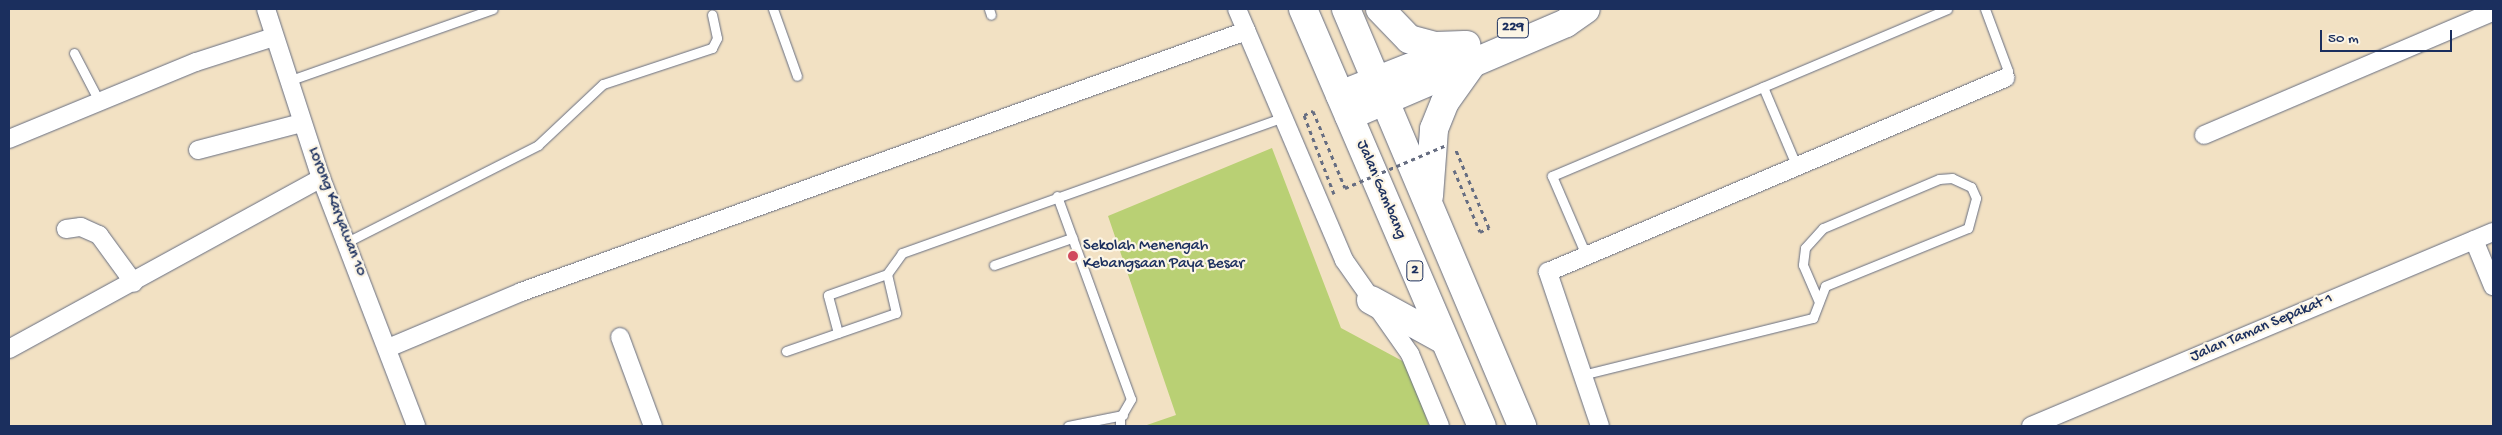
<!DOCTYPE html>
<html>
<head>
<meta charset="utf-8">
<style>
	body { margin:0 }
	#map { position:relative; width:2502px; height:435px; overflow:hidden; background:#f2e1c3; font-family:"Gochi Hand",sans-serif }
	div>[style] { position:absolute }
	[style*='--x'] { left:calc(var(--x)*1px); top:calc(var(--y)*1px); width:calc(var(--w)*1px); rotate:calc(var(--a)*1deg) }
	.green>* { inset:0; background:#b9d074 }
	.path>* { height:3px; margin-top:-1.5px; transform-origin:0; background:repeating-linear-gradient(90deg,#666d81 0 4px,transparent 0 8px) }
	.roads { filter:drop-shadow(0 0 1px #666d81) drop-shadow(0 0 1px #666d81) }
	.lane>* { height:9px; margin:-4.5px; padding:0 4.5px; transform-origin:4.5px; border-radius:4.5px; background:#fff }
	.street>* { height:18px; margin:-9px; padding:0 9px; transform-origin:9px; border-radius:9px; background:#fff }
	.primary>* { height:28px; margin:-14px; padding:0 14px; transform-origin:14px; border-radius:14px; background:#fff }
	.highway>* { height:28px; margin:-14px; padding:0 14px; transform-origin:14px; border-radius:14px; background:#fff }
	.path-bridge>* { height:3px; margin-top:-1.5px; transform-origin:0; background:repeating-linear-gradient(90deg,#666d81 0 4px,transparent 0 8px) }
	.dots>* { width:14px; height:14px; translate:-50% -50%; box-sizing:border-box; border:2px solid #fcf5e5; border-radius:50% }
	span { translate:-50% -50%; white-space:nowrap; text-align:center; line-height:1.15; -webkit-text-stroke:4.5px #fcf5e5; paint-order:stroke }
	.shield-label span { padding:1px 4px; background:#fcf5e5; border:1px solid; border-radius:4px; -webkit-text-stroke-width:0 }
	.shield-label { font-size:15px; color:#1b2f5e; font-weight:700 }
	.street-label { font-size:16px; color:#1b2f5e }
	.poi-label { font-size:16px; color:#1b2f5e }
	.left { translate:0 -50%; text-align:left }
	.frame { position:absolute; inset:0; border:10px solid #1b2f5e; pointer-events:none }
	.scale { position:absolute; left:2320px; top:30px; width:132px; height:22px; box-sizing:border-box; border:2px solid #1b2f5e; border-top:0; padding-left:6px; font-size:15px; line-height:18px; white-space:nowrap; color:#1b2f5e; -webkit-text-stroke:4px #fcf5e5; paint-order:stroke }
</style>
</head>
<body>
<div id="map">
	<div class="green">
		<div style="clip-path:polygon(1272px 148px,1341px 328px,1408px 364px,1429px 426px,1144px 426px,1176px 415px,1108px 216px)"></div>
	</div>
	<div class="path">
		<div style="--x:1454;--y:170;--w:67;--a:67.2"></div>
		<div style="--x:1480;--y:232;--w:10;--a:-24"></div>
		<div style="--x:1489;--y:228;--w:87;--a:-113"></div>
		<div style="--x:1334;--y:194;--w:85;--a:-110.8"></div>
		<div style="--x:1304;--y:115;--w:10;--a:-24"></div>
		<div style="--x:1313;--y:111;--w:83;--a:67.4"></div>
	</div>
	<div class="roads">
		<div class="lane">
			<div style="--x:773;--y:9;--w:71;--a:70.3"></div>
			<div style="--x:989;--y:9;--w:6;--a:72"></div>
			<div style="--x:1985;--y:9;--w:66;--a:69.6"></div>
			<div style="--x:2008;--y:71;--w:7;--a:106"></div>
			<div style="--x:74;--y:53;--w:54;--a:62.5"></div>
			<div style="--x:288;--y:81;--w:217;--a:-19.4"></div>
			<div style="--x:1763;--y:87;--w:87;--a:67"></div>
			<div style="--x:1057;--y:196;--w:216;--a:70"></div>
			<div style="--x:1131;--y:399;--w:22;--a:120"></div>
			<div style="--x:1120;--y:418;--w:8;--a:90"></div>
			<div style="--x:347;--y:242;--w:214;--a:-26.9"></div>
			<div style="--x:538;--y:145;--w:89;--a:-43.2"></div>
			<div style="--x:603;--y:84;--w:115;--a:-18.3"></div>
			<div style="--x:712;--y:48;--w:11;--a:-63"></div>
			<div style="--x:717;--y:38;--w:24;--a:-102"></div>
			<div style="--x:1586;--y:255;--w:86;--a:-113.3"></div>
			<div style="--x:1552;--y:176;--w:429;--a:-22.9"></div>
			<div style="--x:994;--y:265;--w:83;--a:-19.1"></div>
			<div style="--x:838;--y:333;--w:39;--a:-105"></div>
			<div style="--x:828;--y:295;--w:63;--a:-19.6"></div>
			<div style="--x:786;--y:351;--w:116;--a:-19.1"></div>
			<div style="--x:896;--y:313;--w:40;--a:-103"></div>
			<div style="--x:887;--y:274;--w:26;--a:-54"></div>
			<div style="--x:902;--y:253;--w:405;--a:-19.6"></div>
			<div style="--x:1582;--y:375;--w:238;--a:-13.9"></div>
			<div style="--x:1813;--y:318;--w:34;--a:-69"></div>
			<div style="--x:1825;--y:286;--w:154;--a:-22.1"></div>
			<div style="--x:1968;--y:228;--w:31;--a:-75"></div>
			<div style="--x:1976;--y:198;--w:12;--a:-114"></div>
			<div style="--x:1971;--y:187;--w:21;--a:-155"></div>
			<div style="--x:1952;--y:178;--w:13;--a:176"></div>
			<div style="--x:1939;--y:179;--w:126;--a:157.1"></div>
			<div style="--x:1823;--y:228;--w:27;--a:132"></div>
			<div style="--x:1805;--y:248;--w:17;--a:97"></div>
			<div style="--x:1803;--y:265;--w:40;--a:66.6"></div>
			<div style="--x:1068;--y:426;--w:56;--a:-11.3"></div>
		</div>
		<div class="street">
			<div style="--x:266;--y:9;--w:178;--a:72"></div>
			<div style="--x:321;--y:178;--w:266;--a:69"></div>
			<div style="--x:1237;--y:9;--w:273;--a:66.9"></div>
			<div style="--x:1344;--y:260;--w:115;--a:54.9"></div>
			<div style="--x:1410;--y:354;--w:78;--a:67.4"></div>
			<div style="--x:2204;--y:135;--w:314;--a:-23.1"></div>
			<div style="--x:9;--y:139;--w:202;--a:-22.4"></div>
			<div style="--x:196;--y:62;--w:82;--a:-17.8"></div>
			<div style="--x:198;--y:150;--w:107;--a:-14.6"></div>
			<div style="--x:66;--y:229;--w:15;--a:-8"></div>
			<div style="--x:81;--y:227;--w:20;--a:24"></div>
			<div style="--x:99;--y:235;--w:59;--a:53.9"></div>
			<div style="--x:2474;--y:240;--w:50;--a:67.6"></div>
			<div style="--x:620;--y:337;--w:95;--a:69.7"></div>
			<div style="--x:388;--y:348;--w:144;--a:-22.8"></div>
			<div style="--x:521;--y:292;--w:771;--a:-19.8"></div>
			<div style="--x:9;--y:349;--w:356;--a:-28.7"></div>
			<div style="--x:1600;--y:426;--w:163;--a:-108.7"></div>
			<div style="--x:1548;--y:272;--w:497;--a:-23"></div>
			<div style="--x:2031;--y:426;--w:501;--a:-22.78"></div>
		</div>
		<div class="primary">
			<div style="--x:1340;--y:95;--w:136;--a:-21.6"></div>
			<div style="--x:1349;--y:116;--w:236;--a:-23.2"></div>
			<div style="--x:1566;--y:23;--w:24;--a:-35"></div>
		</div>
		<div class="highway">
			<div style="--x:1303;--y:9;--w:454;--a:66.8"></div>
			<div style="--x:1346;--y:9;--w:453;--a:67.1"></div>
			<div style="--x:1380;--y:9;--w:42;--a:46"></div>
			<div style="--x:1409;--y:39;--w:28;--a:15"></div>
			<div style="--x:1436;--y:46;--w:28;--a:-2"></div>
			<div style="--x:1429;--y:196;--w:67;--a:-85.7"></div>
			<div style="--x:1434;--y:129;--w:29;--a:-68"></div>
			<div style="--x:1445;--y:102;--w:47;--a:-54.6"></div>
			<div style="--x:1371;--y:300;--w:83;--a:28.7"></div>
		</div>
	</div>
	<div class="path-bridge">
		<div style="--x:1345;--y:188;--w:108;--a:-23"></div>
	</div>
	<div class="dots">
		<div style="left:1073px;top:256px;background:#d1495b"></div>
	</div>
	<div class="shield-label">
		<span style="left:1513px;top:28px">229</span>
		<span style="left:1415px;top:271px">2</span>
	</div>
	<div class="street-label">
		<span style="left:1380px;top:190px;rotate:67deg">Jalan Gambang</span>
		<span style="left:336px;top:212px;rotate:69deg">Lorong Karyawan 10</span>
		<span style="left:2262px;top:329px;rotate:-23deg">Jalan Taman Sepakat 1</span>
	</div>
	<div class="poi-label">
		<span class="left" style="left:1083px;top:256px">Sekolah Menengah<br>Kebangsaan Paya Besar</span>
	</div>
	<div class="frame"></div>
	<div class="scale">50 m</div>
</div>
</body>
</html>
